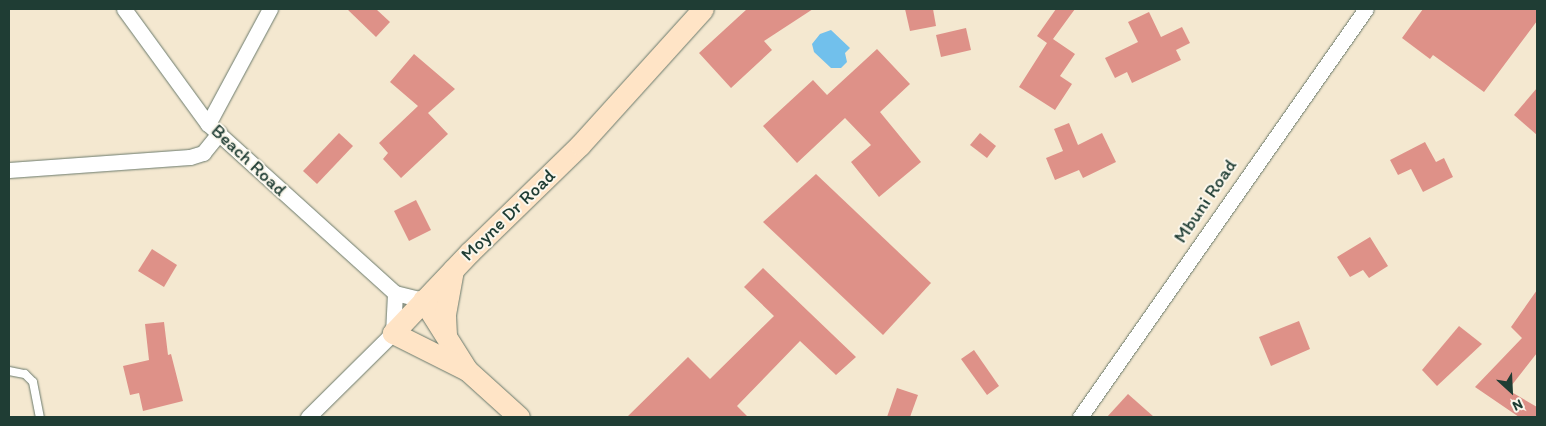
<!DOCTYPE html>
<html>
<head>
<meta charset="utf-8">
<style>
	body { margin:0 }
	#map { position:relative; width:1546px; height:426px; overflow:hidden; background:#f4e8d0; font-family:Itim,sans-serif }
	div>[style] { position:absolute }
	[style*='--x'] { left:calc(var(--x)*1px); top:calc(var(--y)*1px); width:calc(var(--w)*1px); rotate:calc(var(--a)*1deg) }
	.water>* { inset:0; background:#71c0ec }
	.building>* { inset:0; background:#de9188 }
	.roads { filter:drop-shadow(0 0 1px #6a796b) drop-shadow(0 0 1px #6a796b) }
	.lane>* { height:8px; margin:-4px; padding:0 4px; transform-origin:4px; border-radius:4px; background:#fff }
	.street>* { height:15px; margin:-7.5px; padding:0 7.5px; transform-origin:7.5px; border-radius:7.5px; background:#fff }
	.secondary>* { height:21px; margin:-10.5px; padding:0 10.5px; transform-origin:10.5px; border-radius:10.5px; background:#ffe4c6 }
	span { translate:-50% -50%; white-space:nowrap; text-align:center; line-height:1.15; -webkit-text-stroke:4px #fbf7ec; paint-order:stroke }
	.street-label { font-size:19px; color:#1f3d34 }
	.frame { position:absolute; inset:0; border:10px solid #1f3d34; pointer-events:none }
	.north { position:absolute; left:1486px; top:366px; width:50px; height:50px; -webkit-text-stroke:4px #fbf7ec; paint-order:stroke; rotate:155deg; font-size:14px; font-weight:700; line-height:20px; text-align:center; color:#1f3d34 }
	.north::after { content:''; display:block; margin:auto; width:18px; height:22px; background:#1f3d34; clip-path:polygon(50% 0,100% 100%,50% 72%,0 100%) }
</style>
</head>
<body>
<div id="map">
	<div class="water">
		<div style="clip-path:polygon(831px 30px,850px 48px,845px 53px,847px 62px,841px 68px,831px 68px,814px 52px,812px 44px,820px 34px)"></div>
	</div>
	<div class="building">
		<div style="clip-path:polygon(347px 9px,376px 9px,390px 22px,376px 37px)"></div>
		<div style="clip-path:polygon(747px 9px,813px 9px,764px 41px,772px 50px,731px 88px,699px 53px)"></div>
		<div style="clip-path:polygon(905px 9px,933px 9px,936px 26px,910px 31px)"></div>
		<div style="clip-path:polygon(1056px 9px,1075px 9px,1053px 39px,1075px 54px,1060px 76px,1072px 84px,1055px 110px,1019px 87px,1047px 43px,1037px 36px)"></div>
		<div style="clip-path:polygon(1423px 9px,1537px 9px,1537px 21px,1484px 92px,1433px 55px,1430px 59px,1402px 38px)"></div>
		<div style="clip-path:polygon(1149px 12px,1161px 37px,1182px 27px,1190px 43px,1176px 50px,1181px 60px,1132px 83px,1127px 72px,1115px 78px,1105px 58px,1138px 42px,1128px 22px)"></div>
		<div style="clip-path:polygon(966px 28px,971px 50px,941px 57px,936px 35px)"></div>
		<div style="clip-path:polygon(877px 49px,910px 84px,880px 112px,921px 162px,879px 197px,851px 162px,871px 145px,845px 118px,797px 163px,763px 126px,813px 80px,827px 95px)"></div>
		<div style="clip-path:polygon(414px 54px,455px 89px,428px 113px,448px 134px,401px 178px,383px 159px,388px 153px,379px 143px,418px 106px,390px 82px)"></div>
		<div style="clip-path:polygon(1537px 88px,1537px 135px,1514px 115px)"></div>
		<div style="clip-path:polygon(1069px 123px,1078px 145px,1102px 133px,1116px 162px,1083px 178px,1079px 170px,1055px 180px,1046px 158px,1063px 151px,1054px 129px)"></div>
		<div style="clip-path:polygon(339px 133px,353px 146px,317px 184px,303px 171px)"></div>
		<div style="clip-path:polygon(980px 133px,996px 146px,987px 158px,970px 145px)"></div>
		<div style="clip-path:polygon(1425px 142px,1436px 162px,1444px 158px,1453px 177px,1423px 192px,1411px 169px,1398px 175px,1390px 160px)"></div>
		<div style="clip-path:polygon(816px 174px,931px 283px,883px 335px,763px 222px)"></div>
		<div style="clip-path:polygon(416px 200px,431px 230px,409px 241px,394px 211px)"></div>
		<div style="clip-path:polygon(1370px 237px,1388px 266px,1369px 278px,1363px 270px,1350px 277px,1337px 257px)"></div>
		<div style="clip-path:polygon(152px 249px,177px 265px,164px 287px,138px 271px)"></div>
		<div style="clip-path:polygon(763px 268px,856px 357px,836px 375px,800px 341px,737px 406px,748px 417px,627px 417px,688px 357px,710px 379px,774px 316px,744px 287px)"></div>
		<div style="clip-path:polygon(1537px 290px,1537px 353px,1508px 390px,1537px 407px,1537px 417px,1519px 417px,1475px 387px,1522px 338px,1511px 327px)"></div>
		<div style="clip-path:polygon(1299px 321px,1310px 349px,1271px 366px,1259px 337px)"></div>
		<div style="clip-path:polygon(164px 322px,168px 355px,171px 354px,183px 401px,143px 411px,139px 393px,130px 395px,123px 366px,149px 360px,145px 324px)"></div>
		<div style="clip-path:polygon(1459px 326px,1482px 344px,1437px 386px,1422px 370px)"></div>
		<div style="clip-path:polygon(974px 350px,999px 386px,987px 395px,961px 359px)"></div>
		<div style="clip-path:polygon(897px 388px,918px 395px,910px 417px,887px 417px)"></div>
		<div style="clip-path:polygon(1128px 394px,1154px 417px,1107px 417px)"></div>
	</div>
	<div class="roads">
		<div class="lane">
			<div style="--x:9;--y:371;--w:16;--a:11"></div>
			<div style="--x:25;--y:374;--w:11;--a:45"></div>
			<div style="--x:33;--y:382;--w:36;--a:79"></div>
		</div>
		<div class="street">
			<div style="--x:124;--y:9;--w:142;--a:53.9"></div>
			<div style="--x:208;--y:124;--w:252;--a:42.1"></div>
			<div style="--x:395;--y:293;--w:29;--a:14"></div>
			<div style="--x:208;--y:124;--w:131;--a:-61.7"></div>
			<div style="--x:9;--y:170;--w:181;--a:-4.1"></div>
			<div style="--x:190;--y:157;--w:14;--a:-17"></div>
			<div style="--x:203;--y:153;--w:26;--a:-51"></div>
			<div style="--x:308;--y:417;--w:120;--a:-44.7"></div>
			<div style="--x:393;--y:333;--w:40;--a:-87.1"></div>
			<div style="--x:1080;--y:417;--w:498;--a:-55"></div>
		</div>
		<div class="secondary">
			<div style="--x:423;--y:300;--w:83;--a:57.8"></div>
			<div style="--x:446;--y:335;--w:21;--a:-93"></div>
			<div style="--x:445;--y:314;--w:45;--a:-79.7"></div>
			<div style="--x:519;--y:417;--w:70;--a:-137.9"></div>
			<div style="--x:467;--y:370;--w:83;--a:-153.4"></div>
			<div style="--x:393;--y:333;--w:112;--a:-46.5"></div>
			<div style="--x:470;--y:252;--w:153;--a:-44.2"></div>
			<div style="--x:580;--y:145;--w:183;--a:-47.9"></div>
		</div>
	</div>
	<div class="street-label">
		<span style="left:249px;top:160px;rotate:43deg">Beach Road</span>
		<span style="left:1205px;top:201px;rotate:-56deg">Mbuni Road</span>
		<span style="left:508px;top:215px;rotate:-44deg">Moyne Dr Road</span>
	</div>
	<div class="frame"></div>
	<div class="north">N</div>
</div>
</body>
</html>
